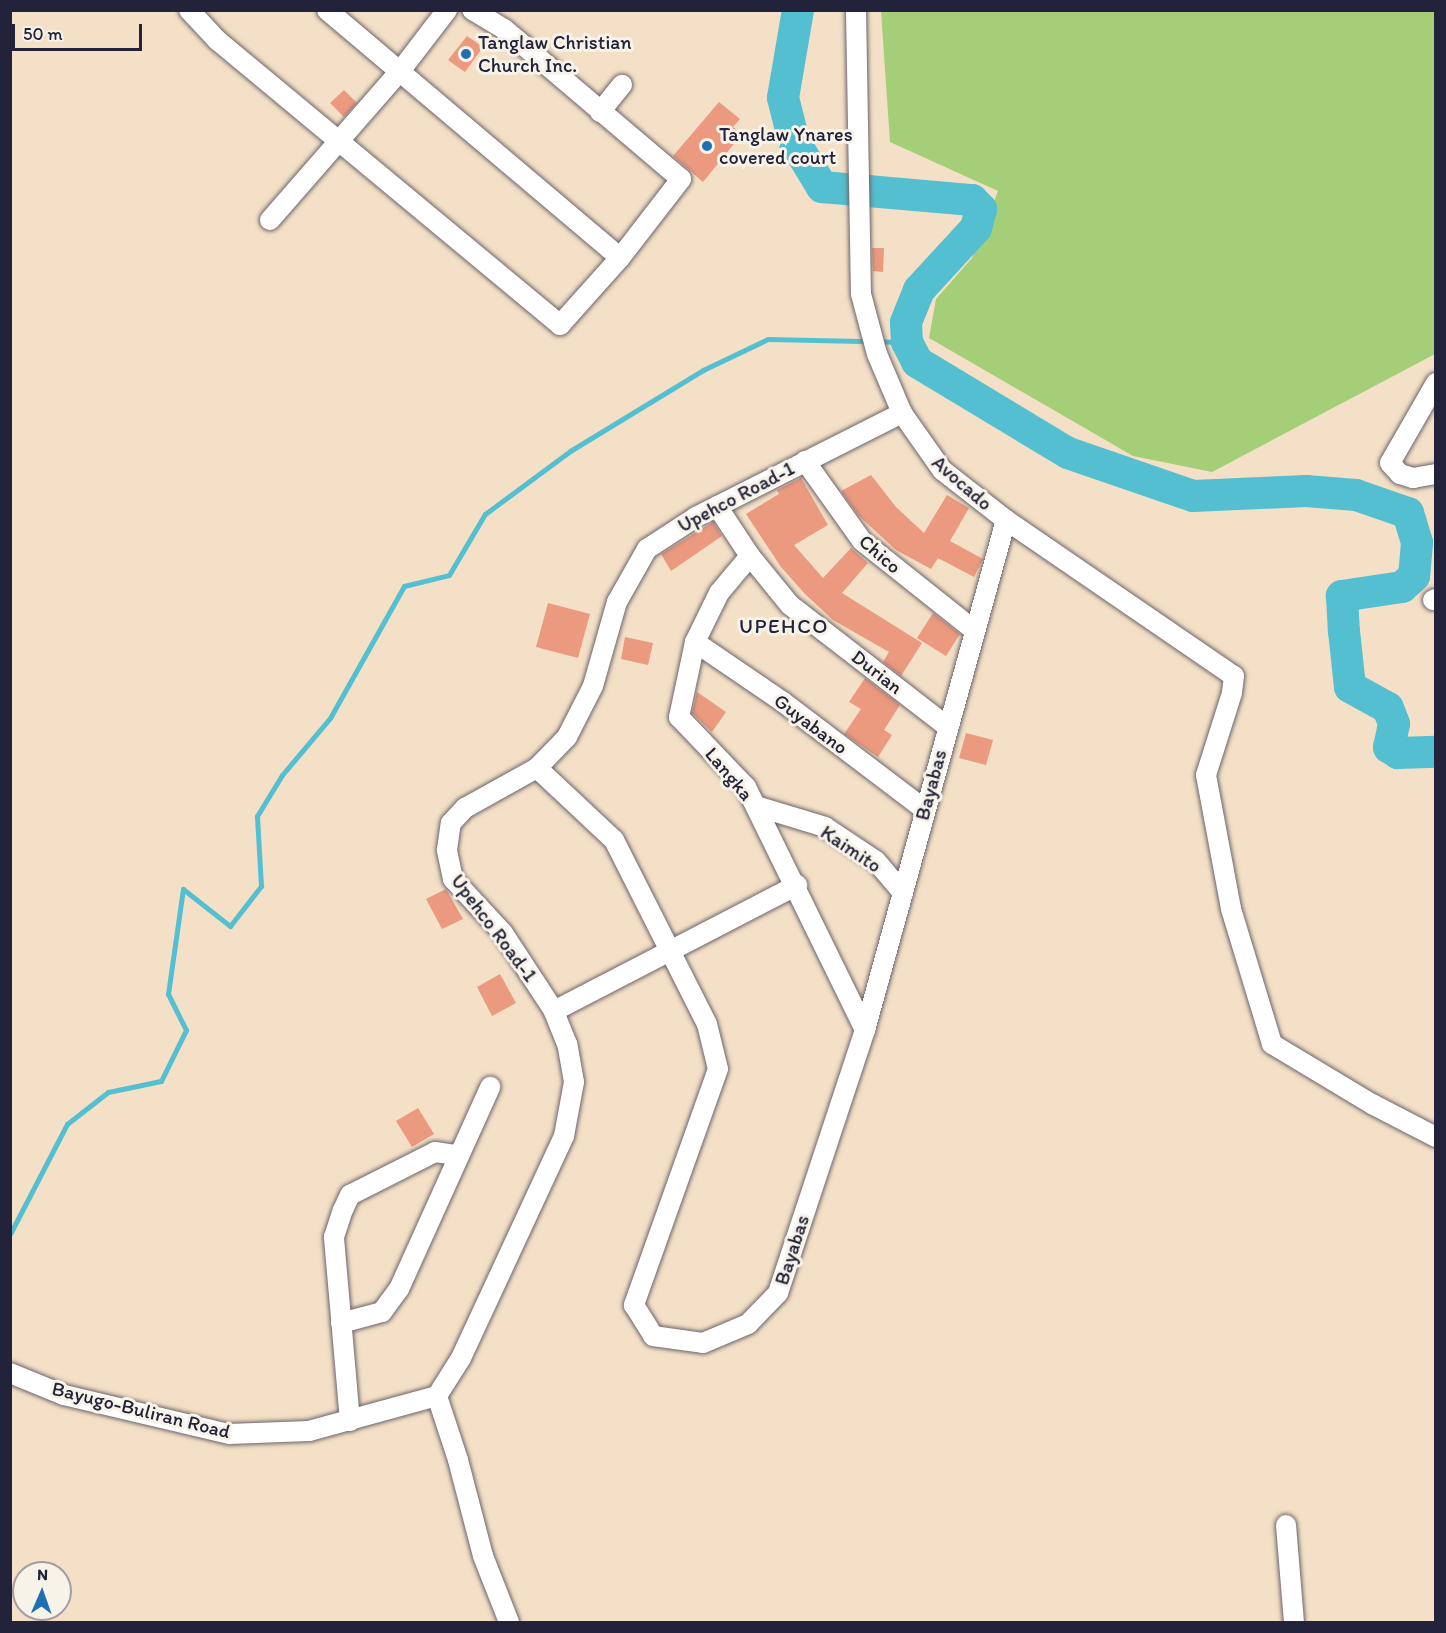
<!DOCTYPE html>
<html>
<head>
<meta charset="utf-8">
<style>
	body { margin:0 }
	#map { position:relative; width:1446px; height:1633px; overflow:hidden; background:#f4e0c6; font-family:Itim,sans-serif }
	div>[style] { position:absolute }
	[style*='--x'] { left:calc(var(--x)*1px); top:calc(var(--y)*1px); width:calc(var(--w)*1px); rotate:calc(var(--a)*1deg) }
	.green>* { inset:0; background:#a5ce79 }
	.stream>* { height:5px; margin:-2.5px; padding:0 2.5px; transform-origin:2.5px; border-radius:2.5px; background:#54bfd0 }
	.river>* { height:32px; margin:-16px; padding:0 16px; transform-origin:16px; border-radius:16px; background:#54bfd0 }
	.building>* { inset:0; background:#eb997f }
	.roads { filter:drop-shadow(0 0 2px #6c646c) drop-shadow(0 0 2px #6c646c) }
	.minor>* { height:20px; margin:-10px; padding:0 10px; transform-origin:10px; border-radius:10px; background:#fff }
	.dots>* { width:16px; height:16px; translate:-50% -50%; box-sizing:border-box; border:3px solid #f7f3e8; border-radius:50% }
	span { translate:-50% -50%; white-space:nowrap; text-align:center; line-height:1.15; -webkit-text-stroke:6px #f7f3e8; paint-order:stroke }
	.poi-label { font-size:20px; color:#22223b }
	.left { translate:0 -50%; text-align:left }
	.street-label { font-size:20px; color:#22223b }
	.neighbourhood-label { font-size:21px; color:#22223b; letter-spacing:1.5px }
	.frame { position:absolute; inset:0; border:12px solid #22223b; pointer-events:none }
	.north { position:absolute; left:12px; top:1561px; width:60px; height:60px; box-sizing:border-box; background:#f7f3e8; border:2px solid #a29fa3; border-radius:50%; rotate:2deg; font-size:16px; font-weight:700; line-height:24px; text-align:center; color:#22223b }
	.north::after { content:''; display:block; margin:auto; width:21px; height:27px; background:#1f6fb2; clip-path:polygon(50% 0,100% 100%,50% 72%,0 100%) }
	.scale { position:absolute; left:12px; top:24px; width:130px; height:27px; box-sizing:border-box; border:3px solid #22223b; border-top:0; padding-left:8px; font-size:18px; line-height:21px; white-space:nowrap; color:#22223b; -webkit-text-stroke:4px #f7f3e8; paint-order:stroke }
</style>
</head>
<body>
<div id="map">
	<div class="green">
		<div style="clip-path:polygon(881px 11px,1435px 11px,1435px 354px,1212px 472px,1133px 456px,929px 338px,936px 299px,972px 258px,998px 191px,890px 142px)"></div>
	</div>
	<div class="stream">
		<div style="--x:10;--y:1234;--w:124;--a:-62.6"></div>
		<div style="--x:67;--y:1124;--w:52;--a:-38"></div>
		<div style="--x:108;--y:1092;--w:54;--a:-11.7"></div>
		<div style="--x:161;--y:1081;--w:57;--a:-63.9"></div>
		<div style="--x:186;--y:1030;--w:40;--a:-116.6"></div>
		<div style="--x:168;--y:994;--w:106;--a:-81.9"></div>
		<div style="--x:183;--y:889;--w:60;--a:38.2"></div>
		<div style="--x:230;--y:926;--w:51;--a:-52.2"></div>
		<div style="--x:261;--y:886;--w:70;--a:-93.3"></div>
		<div style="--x:257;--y:816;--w:48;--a:-58.6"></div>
		<div style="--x:282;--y:775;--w:75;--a:-49.9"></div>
		<div style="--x:330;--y:718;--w:151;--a:-60.7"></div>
		<div style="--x:404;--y:586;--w:46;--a:-13.7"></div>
		<div style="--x:449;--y:575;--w:71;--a:-59.5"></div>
		<div style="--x:485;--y:514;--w:106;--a:-36.5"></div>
		<div style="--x:570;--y:451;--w:156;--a:-31.3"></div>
		<div style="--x:703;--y:370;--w:72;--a:-25.5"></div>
		<div style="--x:768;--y:339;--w:139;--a:1.2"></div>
	</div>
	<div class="river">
		<div style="--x:798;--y:10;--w:89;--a:99.7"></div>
		<div style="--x:783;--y:98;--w:44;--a:75.7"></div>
		<div style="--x:794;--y:141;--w:54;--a:58.7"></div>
		<div style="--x:822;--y:187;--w:151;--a:5"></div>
		<div style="--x:972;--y:200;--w:13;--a:45"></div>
		<div style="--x:981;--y:209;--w:20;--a:105"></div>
		<div style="--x:976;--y:228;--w:84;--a:132.6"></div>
		<div style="--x:919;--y:290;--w:35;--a:112"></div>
		<div style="--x:906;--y:323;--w:19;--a:87"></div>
		<div style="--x:907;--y:342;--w:22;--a:63"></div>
		<div style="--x:917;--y:362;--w:176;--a:31.1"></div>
		<div style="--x:1068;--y:453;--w:132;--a:19"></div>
		<div style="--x:1193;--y:496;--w:113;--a:-2.5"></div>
		<div style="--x:1306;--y:491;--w:50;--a:4.6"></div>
		<div style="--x:1356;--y:495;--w:55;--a:19.1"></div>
		<div style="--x:1408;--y:513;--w:31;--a:73"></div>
		<div style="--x:1417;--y:543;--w:33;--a:95"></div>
		<div style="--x:1414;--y:576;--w:16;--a:137"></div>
		<div style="--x:1402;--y:587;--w:61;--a:171.5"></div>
		<div style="--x:1342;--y:596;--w:35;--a:87"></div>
		<div style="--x:1344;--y:631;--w:56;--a:83.9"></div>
		<div style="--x:1350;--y:687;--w:43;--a:28.9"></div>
		<div style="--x:1388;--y:708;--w:17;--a:69"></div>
		<div style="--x:1394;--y:724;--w:24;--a:102"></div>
		<div style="--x:1389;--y:747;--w:11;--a:34"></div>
		<div style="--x:1398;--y:753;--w:38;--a:-2"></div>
	</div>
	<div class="building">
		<div style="clip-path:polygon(467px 36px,483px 47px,465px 72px,448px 60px)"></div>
		<div style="clip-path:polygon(344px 90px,357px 103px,344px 117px,330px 103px)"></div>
		<div style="clip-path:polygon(719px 102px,740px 119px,733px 127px,742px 134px,703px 182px,673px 156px)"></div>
		<div style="clip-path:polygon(872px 248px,884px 248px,883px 272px,873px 271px)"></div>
		<div style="clip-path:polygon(871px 475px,896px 507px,924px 533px,947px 495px,969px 508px,950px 541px,983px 559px,974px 577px,938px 558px,931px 569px,896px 550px,858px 515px,841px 491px)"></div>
		<div style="clip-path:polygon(801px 478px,828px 525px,794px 545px,823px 578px,851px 548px,868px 563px,842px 593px,922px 643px,901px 676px,883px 662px,889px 652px,833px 620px,805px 594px,781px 567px,746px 514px,779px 494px,777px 490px)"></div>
		<div style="clip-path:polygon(713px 522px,722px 536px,671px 571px,661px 554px)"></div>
		<div style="clip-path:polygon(548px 603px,590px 614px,578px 658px,536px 647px)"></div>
		<div style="clip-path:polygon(933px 613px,960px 634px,946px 656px,917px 638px)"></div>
		<div style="clip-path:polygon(625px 637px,653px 643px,648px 665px,621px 659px)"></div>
		<div style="clip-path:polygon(865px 678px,900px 705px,884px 730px,892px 735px,878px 757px,844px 734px,861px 709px,849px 702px)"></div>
		<div style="clip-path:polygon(697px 692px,726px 712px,712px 732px,692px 713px)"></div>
		<div style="clip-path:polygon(966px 733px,993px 740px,986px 765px,959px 758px)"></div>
		<div style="clip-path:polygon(446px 889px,463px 919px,442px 929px,426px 899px)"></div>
		<div style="clip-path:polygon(500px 974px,516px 1003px,492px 1016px,477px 987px)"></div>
		<div style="clip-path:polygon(418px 1108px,434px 1134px,412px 1147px,396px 1121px)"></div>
	</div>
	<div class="roads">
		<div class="minor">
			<div style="--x:189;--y:10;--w:41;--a:47"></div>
			<div style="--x:217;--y:40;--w:446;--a:39.7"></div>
			<div style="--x:560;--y:325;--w:90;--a:-48.2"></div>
			<div style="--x:620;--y:258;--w:100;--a:-52.3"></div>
			<div style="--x:681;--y:179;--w:232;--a:-139.7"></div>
			<div style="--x:504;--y:29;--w:37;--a:-149"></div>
			<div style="--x:327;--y:10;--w:384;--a:40.2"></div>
			<div style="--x:856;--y:10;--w:284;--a:89"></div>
			<div style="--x:861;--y:294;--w:62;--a:75.1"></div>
			<div style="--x:877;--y:354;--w:64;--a:67"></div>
			<div style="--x:902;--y:413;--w:70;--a:54.9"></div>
			<div style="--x:942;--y:470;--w:81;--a:38"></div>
			<div style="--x:1006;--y:520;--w:276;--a:34.4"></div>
			<div style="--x:1234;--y:676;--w:17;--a:97"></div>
			<div style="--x:1232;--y:693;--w:86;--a:107.6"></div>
			<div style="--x:1206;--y:775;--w:136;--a:79.4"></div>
			<div style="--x:1231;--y:909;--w:141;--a:73.1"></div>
			<div style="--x:1272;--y:1044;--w:117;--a:31"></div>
			<div style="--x:1372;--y:1104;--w:72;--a:27.3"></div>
			<div style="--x:600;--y:112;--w:35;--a:-51"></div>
			<div style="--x:270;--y:220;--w:199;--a:-48.9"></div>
			<div style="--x:401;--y:70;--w:76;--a:-52.5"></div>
			<div style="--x:1436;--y:383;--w:92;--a:119.9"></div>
			<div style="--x:1390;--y:463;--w:15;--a:48"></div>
			<div style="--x:1400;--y:474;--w:14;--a:17"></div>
			<div style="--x:1413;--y:478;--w:23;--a:-10"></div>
			<div style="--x:805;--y:461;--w:98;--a:54.5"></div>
			<div style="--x:862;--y:541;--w:143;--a:38.5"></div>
			<div style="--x:717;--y:506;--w:60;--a:56.6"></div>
			<div style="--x:750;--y:556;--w:63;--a:50.8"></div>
			<div style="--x:790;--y:605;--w:200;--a:37.7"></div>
			<div style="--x:750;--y:556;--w:48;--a:130"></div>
			<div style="--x:719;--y:593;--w:55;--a:116.1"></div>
			<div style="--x:695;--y:642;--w:77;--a:102"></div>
			<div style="--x:679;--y:717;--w:97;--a:46.3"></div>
			<div style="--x:746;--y:787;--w:271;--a:63.9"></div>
			<div style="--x:1433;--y:600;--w:3;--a:-18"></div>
			<div style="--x:695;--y:642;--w:107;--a:34.3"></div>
			<div style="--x:783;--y:702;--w:177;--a:37.2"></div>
			<div style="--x:537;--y:768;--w:105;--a:43.1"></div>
			<div style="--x:614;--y:840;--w:206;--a:63.2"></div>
			<div style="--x:707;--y:1024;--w:46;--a:76.3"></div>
			<div style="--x:718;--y:1069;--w:251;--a:109.6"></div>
			<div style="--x:634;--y:1305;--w:36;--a:58"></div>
			<div style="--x:653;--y:1336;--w:50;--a:8"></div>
			<div style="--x:703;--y:1343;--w:49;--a:-22.9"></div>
			<div style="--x:748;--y:1324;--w:43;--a:-45.9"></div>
			<div style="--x:778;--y:1293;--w:277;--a:-71.7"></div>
			<div style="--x:865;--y:1030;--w:529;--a:-74.55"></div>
			<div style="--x:756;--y:806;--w:72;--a:16.9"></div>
			<div style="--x:825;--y:827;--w:61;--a:33.7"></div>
			<div style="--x:876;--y:861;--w:42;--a:49.8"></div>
			<div style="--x:554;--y:1011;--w:274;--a:-27.4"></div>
			<div style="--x:341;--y:1323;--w:42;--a:-15"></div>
			<div style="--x:382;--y:1312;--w:29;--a:-54"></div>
			<div style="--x:399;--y:1289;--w:222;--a:-65.7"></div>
			<div style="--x:10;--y:1373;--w:58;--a:22.2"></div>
			<div style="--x:64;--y:1395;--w:170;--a:13.3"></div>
			<div style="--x:229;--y:1434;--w:80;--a:-2.1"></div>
			<div style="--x:309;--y:1431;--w:133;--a:-15.3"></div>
			<div style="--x:437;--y:1396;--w:45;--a:-57.7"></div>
			<div style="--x:461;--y:1358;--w:245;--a:-65.1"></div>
			<div style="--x:564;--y:1136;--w:55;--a:-79.5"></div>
			<div style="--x:574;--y:1082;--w:39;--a:-100"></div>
			<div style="--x:567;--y:1044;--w:35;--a:-112"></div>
			<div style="--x:554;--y:1011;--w:93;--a:-123.2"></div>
			<div style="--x:503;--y:933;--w:74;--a:-132.8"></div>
			<div style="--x:453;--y:879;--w:30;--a:-102"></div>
			<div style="--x:447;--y:850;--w:27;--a:-82"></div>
			<div style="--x:451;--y:823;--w:21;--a:-47"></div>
			<div style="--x:465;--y:808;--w:82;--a:-29.1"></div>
			<div style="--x:537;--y:768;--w:43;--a:-45.9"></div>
			<div style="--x:567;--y:737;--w:57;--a:-63"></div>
			<div style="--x:593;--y:686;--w:87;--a:-74.1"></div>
			<div style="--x:617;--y:602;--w:61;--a:-60.5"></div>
			<div style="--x:647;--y:549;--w:59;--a:-33.1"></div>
			<div style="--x:696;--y:517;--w:231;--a:-26.8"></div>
			<div style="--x:437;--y:1396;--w:67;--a:71.8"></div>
			<div style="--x:458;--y:1460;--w:99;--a:75.4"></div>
			<div style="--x:483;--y:1556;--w:71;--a:68.5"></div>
			<div style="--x:350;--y:1421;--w:185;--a:-95"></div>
			<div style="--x:334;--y:1237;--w:28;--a:-72"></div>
			<div style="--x:343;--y:1210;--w:17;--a:-65"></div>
			<div style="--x:350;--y:1195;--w:95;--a:-26.8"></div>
			<div style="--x:435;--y:1152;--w:22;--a:8"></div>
			<div style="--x:1286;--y:1525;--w:97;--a:85.3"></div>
		</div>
	</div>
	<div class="dots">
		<div style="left:466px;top:54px;background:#1f6fb2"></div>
		<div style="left:707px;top:146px;background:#1f6fb2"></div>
	</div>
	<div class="poi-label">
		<span class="left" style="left:478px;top:54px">Tanglaw Christian<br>Church Inc.</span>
		<span class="left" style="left:719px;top:146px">Tanglaw Ynares<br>covered court</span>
	</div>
	<div class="street-label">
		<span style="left:962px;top:483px;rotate:41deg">Avocado</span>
		<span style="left:736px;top:497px;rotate:-28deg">Upehco Road-1</span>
		<span style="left:880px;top:554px;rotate:41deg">Chico</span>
		<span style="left:877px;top:672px;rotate:38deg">Durian</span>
		<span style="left:811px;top:724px;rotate:37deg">Guyabano</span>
		<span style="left:729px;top:774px;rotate:50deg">Langka</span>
		<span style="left:931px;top:785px;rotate:-75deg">Bayabas</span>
		<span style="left:851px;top:849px;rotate:34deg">Kaimito</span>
		<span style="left:494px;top:928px;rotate:53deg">Upehco Road-1</span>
		<span style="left:792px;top:1250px;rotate:-72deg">Bayabas</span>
		<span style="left:141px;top:1410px;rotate:14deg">Bayugo-Buliran Road</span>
	</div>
	<div class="neighbourhood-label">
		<span style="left:784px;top:626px">UPEHCO</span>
	</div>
	<div class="frame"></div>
	<div class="north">N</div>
	<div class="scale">50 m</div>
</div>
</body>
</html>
